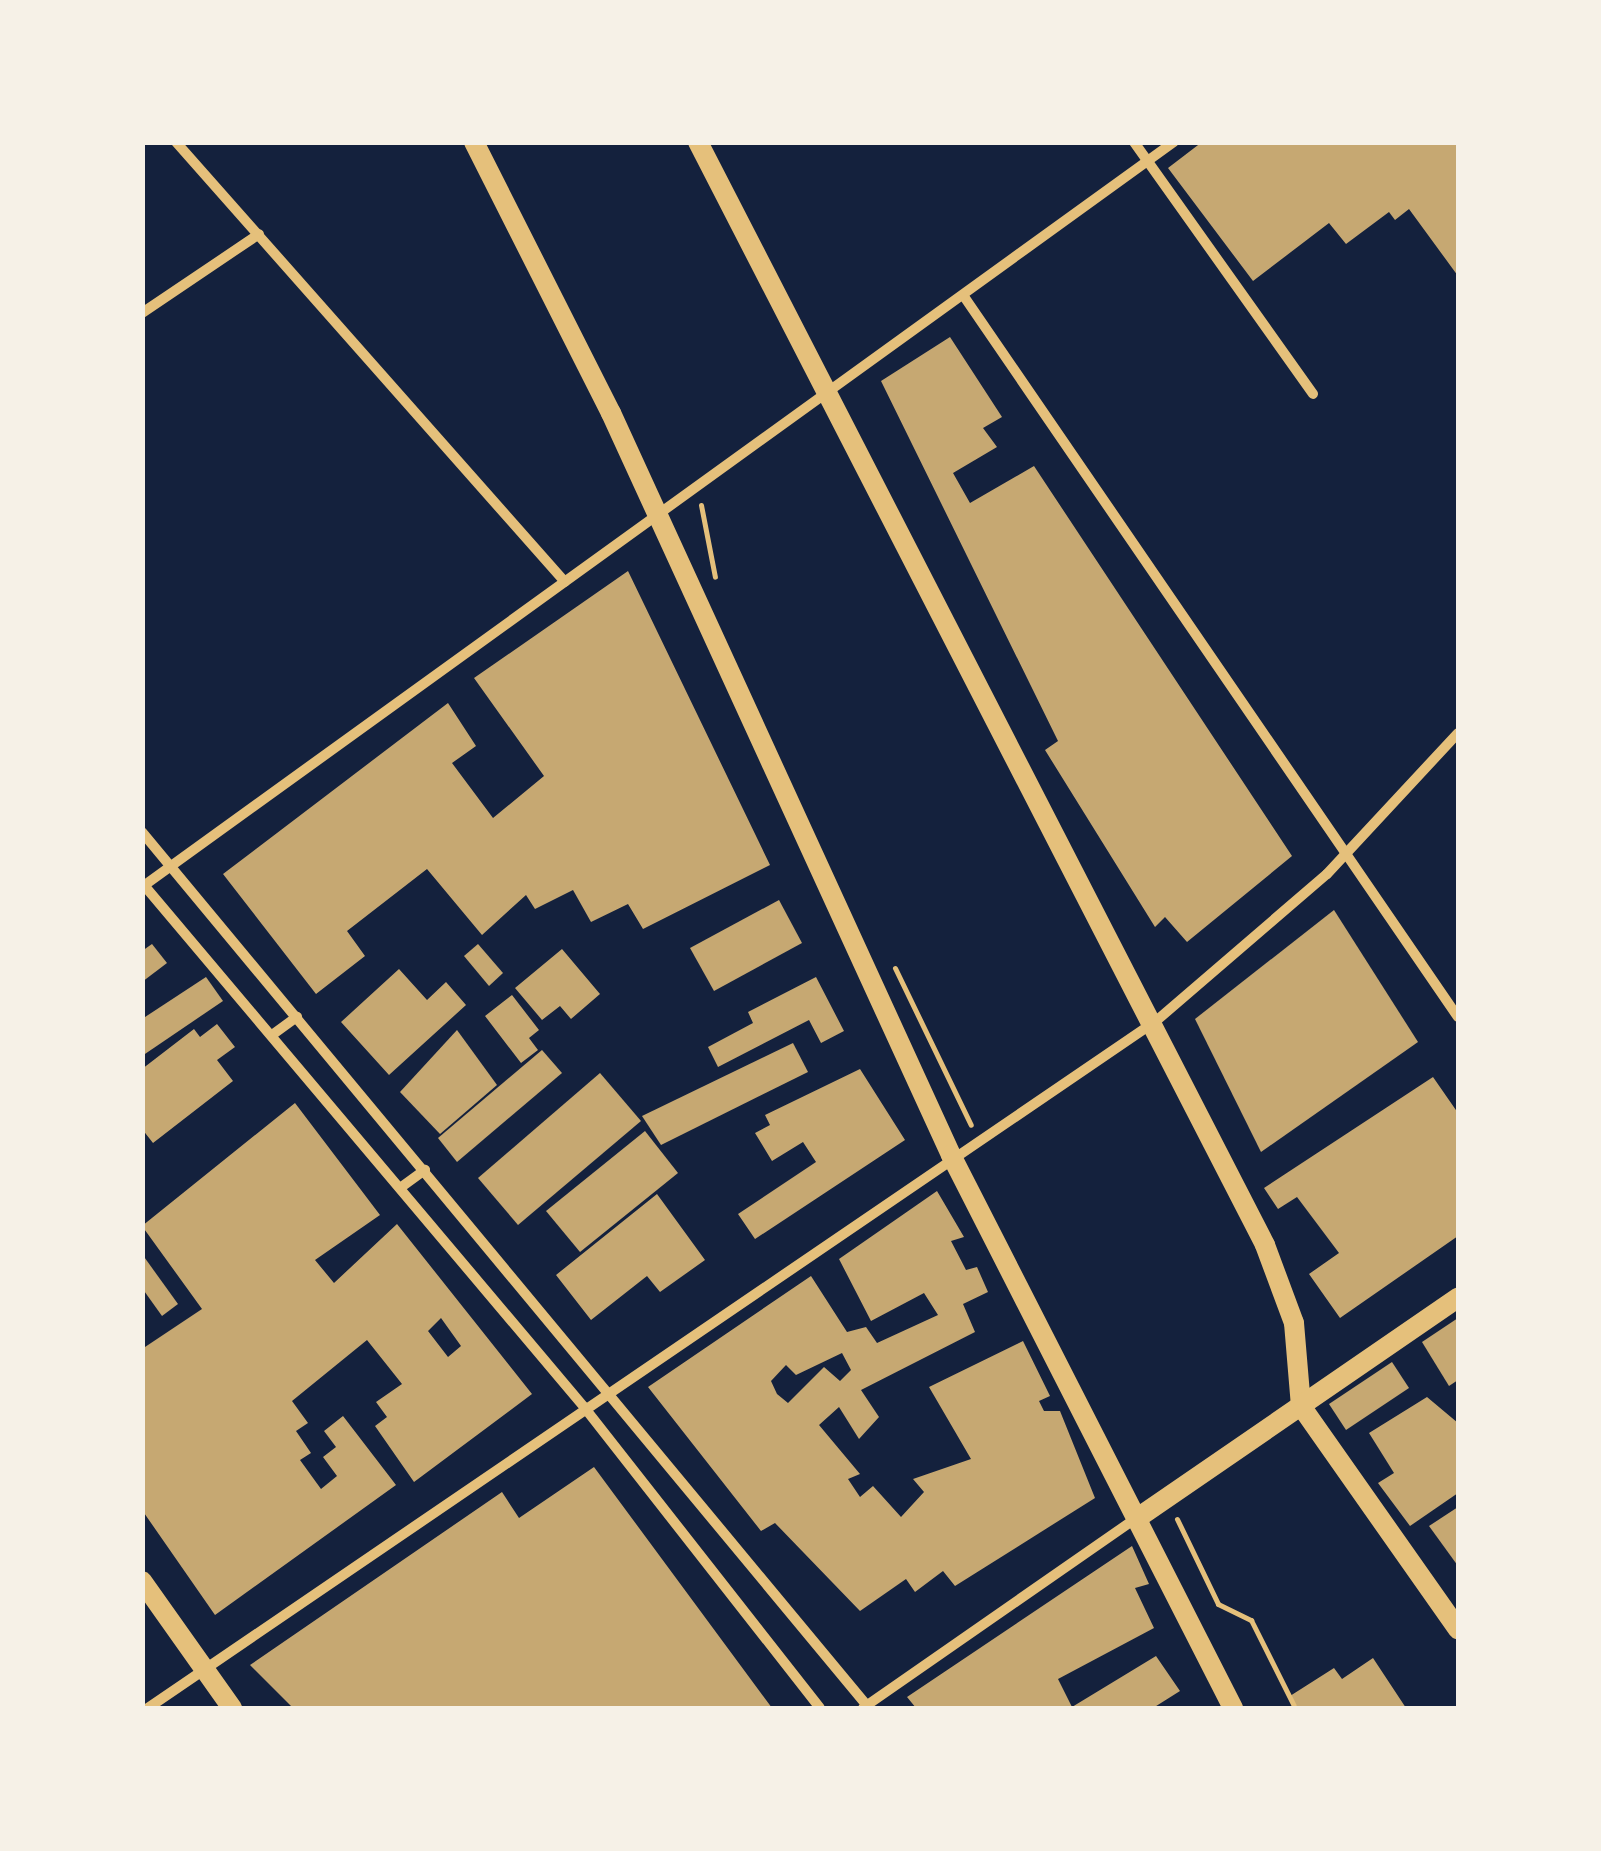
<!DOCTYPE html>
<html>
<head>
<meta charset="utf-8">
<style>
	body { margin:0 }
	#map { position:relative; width:1601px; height:1851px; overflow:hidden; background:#14213d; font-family:Mulish,sans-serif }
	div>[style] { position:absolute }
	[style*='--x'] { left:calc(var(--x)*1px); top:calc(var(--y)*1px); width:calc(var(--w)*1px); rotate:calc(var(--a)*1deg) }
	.building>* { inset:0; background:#c6a872 }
	.path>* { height:5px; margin:-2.5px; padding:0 2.5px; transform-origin:2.5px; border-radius:2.5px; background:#e5c07b }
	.minor>* { height:10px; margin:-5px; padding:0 5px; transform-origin:5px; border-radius:5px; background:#e5c07b }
	.secondary>* { height:20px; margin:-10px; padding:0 10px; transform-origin:10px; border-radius:10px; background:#e5c07b }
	span { translate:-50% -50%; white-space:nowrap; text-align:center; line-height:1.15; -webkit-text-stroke:9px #f6f1e7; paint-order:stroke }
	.frame { position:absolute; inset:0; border:145px solid #f6f1e7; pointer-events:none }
</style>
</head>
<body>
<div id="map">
	<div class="building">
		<div style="clip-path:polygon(1202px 142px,1458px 142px,1458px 276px,1409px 209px,1395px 220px,1389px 212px,1346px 244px,1329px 223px,1253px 281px,1168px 168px)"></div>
		<div style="clip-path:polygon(950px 337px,1002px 417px,983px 428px,997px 447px,953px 473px,970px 503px,1034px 466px,1292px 856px,1187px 942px,1165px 917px,1155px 927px,1045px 750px,1058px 741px,881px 381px)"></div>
		<div style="clip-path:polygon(628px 571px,770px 865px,643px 929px,628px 904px,591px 922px,573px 890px,535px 909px,526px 895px,482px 935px,427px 869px,347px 931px,365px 956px,316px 994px,223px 874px,448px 703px,476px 746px,452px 763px,493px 818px,544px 776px,474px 678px)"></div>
		<div style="clip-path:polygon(779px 900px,802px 943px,714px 991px,690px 948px)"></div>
		<div style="clip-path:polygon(1334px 910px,1418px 1042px,1261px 1152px,1195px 1019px)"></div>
		<div style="clip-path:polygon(152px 944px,167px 963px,142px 982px,142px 951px)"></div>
		<div style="clip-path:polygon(478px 944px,503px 973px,489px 986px,464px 956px)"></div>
		<div style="clip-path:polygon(562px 949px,600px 994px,571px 1019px,560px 1006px,542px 1020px,515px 988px)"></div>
		<div style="clip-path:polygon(399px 969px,427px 1000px,446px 982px,466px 1005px,389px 1075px,341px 1022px)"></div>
		<div style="clip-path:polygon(206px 977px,223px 1001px,142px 1056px,142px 1019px)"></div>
		<div style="clip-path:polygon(816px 977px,844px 1031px,821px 1043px,809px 1020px,718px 1067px,708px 1047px,753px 1023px,748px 1012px)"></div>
		<div style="clip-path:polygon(512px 995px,539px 1030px,529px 1038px,538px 1050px,521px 1063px,485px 1016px)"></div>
		<div style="clip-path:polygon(217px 1024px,235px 1047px,217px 1060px,233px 1081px,153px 1143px,142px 1129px,142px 1069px,194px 1029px,200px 1037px)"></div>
		<div style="clip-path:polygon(457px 1030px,497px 1085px,440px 1134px,400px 1092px)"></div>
		<div style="clip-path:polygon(793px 1043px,808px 1072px,661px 1145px,642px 1116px)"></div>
		<div style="clip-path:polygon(542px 1050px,562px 1073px,457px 1162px,438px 1138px)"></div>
		<div style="clip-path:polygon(860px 1069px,905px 1140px,755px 1239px,738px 1214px,816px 1162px,803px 1142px,772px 1161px,755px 1133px,770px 1125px,765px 1115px)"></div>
		<div style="clip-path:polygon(600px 1073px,641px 1121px,518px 1225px,478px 1178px)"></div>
		<div style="clip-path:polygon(1433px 1077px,1458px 1113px,1458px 1236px,1340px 1318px,1309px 1274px,1339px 1253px,1297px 1197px,1278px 1209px,1264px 1188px)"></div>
		<div style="clip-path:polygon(evenodd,295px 1103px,380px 1215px,315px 1260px,334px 1283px,397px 1224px,532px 1394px,414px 1482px,375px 1426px,387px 1417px,376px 1402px,402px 1384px,367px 1340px,292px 1401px,308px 1423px,296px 1431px,311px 1453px,300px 1460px,321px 1489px,337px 1476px,323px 1457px,336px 1447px,324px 1431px,343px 1416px,396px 1485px,215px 1615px,142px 1510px,142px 1349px,202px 1309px,142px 1226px,295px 1103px,441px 1318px,461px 1346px,448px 1357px,428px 1331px,441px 1318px)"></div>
		<div style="clip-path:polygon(645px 1131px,678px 1173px,580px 1252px,546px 1211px)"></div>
		<div style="clip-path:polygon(evenodd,937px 1191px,964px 1237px,951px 1241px,966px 1270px,977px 1267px,988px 1292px,963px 1304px,975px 1332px,861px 1390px,879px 1417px,859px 1439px,839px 1407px,819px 1425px,860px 1474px,848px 1479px,860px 1497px,873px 1486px,901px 1517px,924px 1492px,913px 1479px,971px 1459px,929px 1387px,1023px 1341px,1050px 1396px,1039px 1401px,1044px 1411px,1060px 1411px,1095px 1498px,955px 1586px,943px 1571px,915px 1592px,906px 1579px,860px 1611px,775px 1523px,761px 1531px,648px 1387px,811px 1276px,847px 1332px,866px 1327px,877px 1343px,938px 1315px,924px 1293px,871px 1321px,839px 1259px,937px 1191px,842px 1353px,851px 1370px,840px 1381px,824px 1367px,788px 1403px,777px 1394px,771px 1381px,786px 1365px,796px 1375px,842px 1353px)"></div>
		<div style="clip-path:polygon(657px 1194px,705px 1260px,660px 1292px,647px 1276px,591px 1320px,556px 1275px)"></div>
		<div style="clip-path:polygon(142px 1254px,178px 1304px,162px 1316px,142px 1288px)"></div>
		<div style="clip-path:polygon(1458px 1318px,1458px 1380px,1449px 1386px,1422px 1342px)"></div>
		<div style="clip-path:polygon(1392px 1362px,1409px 1388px,1346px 1430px,1329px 1404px)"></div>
		<div style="clip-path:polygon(1427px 1397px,1458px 1423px,1458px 1493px,1410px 1526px,1378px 1483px,1394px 1473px,1369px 1433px)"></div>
		<div style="clip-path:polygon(594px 1467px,772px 1708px,293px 1708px,250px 1665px,502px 1492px,519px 1518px)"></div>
		<div style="clip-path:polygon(1458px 1507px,1458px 1566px,1429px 1526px)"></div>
		<div style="clip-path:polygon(1132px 1546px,1149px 1584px,1135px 1588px,1154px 1628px,1058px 1679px,1072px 1707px,1156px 1656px,1180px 1691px,1153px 1708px,916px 1708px,907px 1697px)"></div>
		<div style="clip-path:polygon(1373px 1658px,1406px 1708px,1298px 1708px,1290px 1696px,1334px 1668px,1342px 1679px)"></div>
	</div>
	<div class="path">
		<div style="--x:701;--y:505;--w:73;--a:79"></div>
		<div style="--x:895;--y:968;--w:174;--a:64.2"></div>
		<div style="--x:1177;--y:1519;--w:94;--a:64.2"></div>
		<div style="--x:1218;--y:1604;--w:37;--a:26"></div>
		<div style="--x:1251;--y:1620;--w:98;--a:63.4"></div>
	</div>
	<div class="minor">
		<div style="--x:176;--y:142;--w:587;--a:48.52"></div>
		<div style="--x:1134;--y:142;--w:309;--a:54.6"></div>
		<div style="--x:963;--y:295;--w:875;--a:55.57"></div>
		<div style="--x:142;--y:313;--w:141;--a:-34"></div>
		<div style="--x:142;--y:832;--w:1138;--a:50.31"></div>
		<div style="--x:143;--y:884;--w:684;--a:49.86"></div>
		<div style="--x:584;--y:1407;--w:382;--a:51.9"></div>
		<div style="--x:142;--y:887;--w:1273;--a:-35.83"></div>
		<div style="--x:272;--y:1035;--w:31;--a:-36"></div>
		<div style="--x:400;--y:1188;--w:31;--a:-36"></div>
		<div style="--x:148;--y:1708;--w:1220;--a:-34.28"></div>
		<div style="--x:1156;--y:1021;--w:225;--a:-40.7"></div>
		<div style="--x:1327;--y:874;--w:192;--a:-47.1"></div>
		<div style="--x:863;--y:1708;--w:331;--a:-34.8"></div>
	</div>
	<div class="secondary">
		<div style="--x:474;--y:142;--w:304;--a:63.2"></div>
		<div style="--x:611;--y:413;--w:816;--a:65.38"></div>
		<div style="--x:951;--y:1155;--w:621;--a:62.98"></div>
		<div style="--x:698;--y:142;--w:1240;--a:62.79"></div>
		<div style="--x:1265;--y:1245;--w:83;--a:69.6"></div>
		<div style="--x:1294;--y:1323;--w:83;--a:85.2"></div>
		<div style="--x:1301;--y:1406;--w:273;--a:54.9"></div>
		<div style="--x:1136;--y:1519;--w:391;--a:-34.5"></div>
		<div style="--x:142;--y:1581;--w:156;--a:54.7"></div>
	</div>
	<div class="frame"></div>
</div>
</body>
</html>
